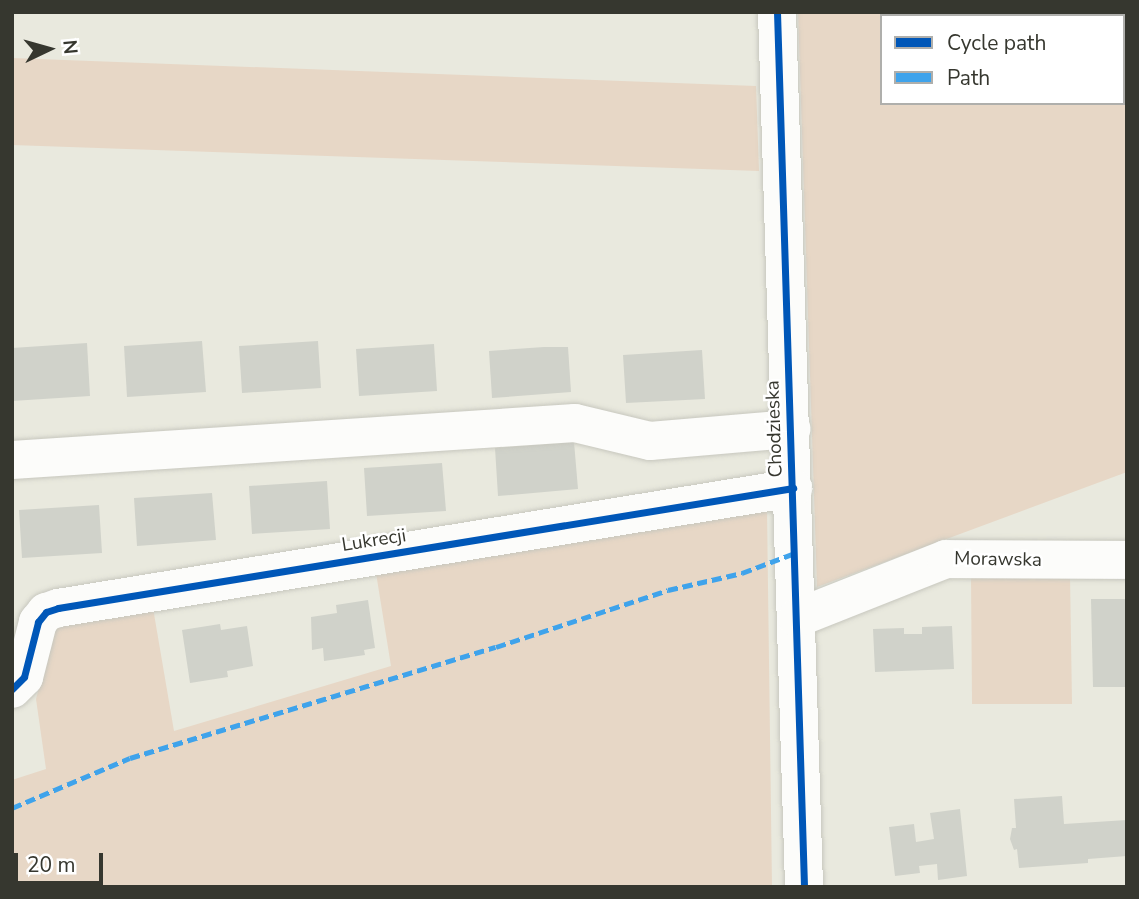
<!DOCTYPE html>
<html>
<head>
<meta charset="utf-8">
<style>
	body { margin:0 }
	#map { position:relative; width:1139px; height:899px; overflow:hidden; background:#e9e9de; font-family:"Nunito Sans",sans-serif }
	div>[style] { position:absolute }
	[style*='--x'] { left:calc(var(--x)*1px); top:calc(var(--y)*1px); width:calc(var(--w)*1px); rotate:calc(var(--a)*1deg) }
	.green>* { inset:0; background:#e7d7c6 }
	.building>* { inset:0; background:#d0d2ca }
	.roads { filter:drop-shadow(0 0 2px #c7c7be) drop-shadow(0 0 2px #c7c7be) }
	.minor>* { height:38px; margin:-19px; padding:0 19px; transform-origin:19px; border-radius:19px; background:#fcfcfa }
	.quiet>* { height:5px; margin-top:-2.5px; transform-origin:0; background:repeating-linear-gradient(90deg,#3fa3eb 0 10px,transparent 0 15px) }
	.cycleway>* { height:7px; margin:-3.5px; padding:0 3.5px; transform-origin:3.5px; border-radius:3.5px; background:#0057b8 }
	span { translate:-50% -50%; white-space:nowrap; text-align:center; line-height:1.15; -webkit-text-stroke:5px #fff; paint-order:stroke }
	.street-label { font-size:19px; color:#36372f }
	.frame { position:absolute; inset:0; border:14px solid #36372f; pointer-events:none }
	.legend { position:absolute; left:880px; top:14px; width:245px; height:91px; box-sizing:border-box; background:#fff; border:2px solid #afafac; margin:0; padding:9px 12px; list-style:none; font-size:21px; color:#36372f }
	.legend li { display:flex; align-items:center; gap:14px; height:35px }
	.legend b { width:35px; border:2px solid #afafac }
	.north { position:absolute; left:14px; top:14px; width:70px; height:70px; -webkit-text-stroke:5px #fff; paint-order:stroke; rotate:85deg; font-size:19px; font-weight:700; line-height:28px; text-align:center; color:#36372f }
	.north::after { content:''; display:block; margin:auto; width:24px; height:32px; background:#36372f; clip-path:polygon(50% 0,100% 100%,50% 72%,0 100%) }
	.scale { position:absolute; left:14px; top:853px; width:89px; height:32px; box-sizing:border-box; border:4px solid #36372f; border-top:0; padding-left:9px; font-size:21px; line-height:24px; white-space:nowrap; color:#36372f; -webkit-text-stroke:5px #fff; paint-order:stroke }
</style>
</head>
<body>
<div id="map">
	<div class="green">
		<div style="clip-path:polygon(evenodd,798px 12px,1127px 12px,1127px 472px,817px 587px,798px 12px,882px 16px,1123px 16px,1123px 103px,882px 103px,882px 16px)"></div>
		<div style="clip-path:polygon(12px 58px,756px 86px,759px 171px,12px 145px)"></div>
		<div style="clip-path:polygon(767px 510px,772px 887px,12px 887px,12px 780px,46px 769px,36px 699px,56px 624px,153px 608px,174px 731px,391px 666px,376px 573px)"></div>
		<div style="clip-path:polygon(1070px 575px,1072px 704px,972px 704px,971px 576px)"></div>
	</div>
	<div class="building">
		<div style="clip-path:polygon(202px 341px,206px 392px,127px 397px,124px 346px)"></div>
		<div style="clip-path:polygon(318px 341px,321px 388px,242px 393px,239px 346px)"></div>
		<div style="clip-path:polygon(87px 343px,90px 396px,12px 401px,12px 348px)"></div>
		<div style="clip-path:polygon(434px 344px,437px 391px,359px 396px,356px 349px)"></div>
		<div style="clip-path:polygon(544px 347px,568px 347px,571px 392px,492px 398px,489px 351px)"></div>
		<div style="clip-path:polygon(702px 350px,705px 399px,626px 403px,623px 355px)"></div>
		<div style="clip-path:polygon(574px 442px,578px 489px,498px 496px,495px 448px)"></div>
		<div style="clip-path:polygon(442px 463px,446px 511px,367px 516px,364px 468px)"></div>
		<div style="clip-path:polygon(327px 481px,330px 529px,252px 534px,249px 486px)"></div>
		<div style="clip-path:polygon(212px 493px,216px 540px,137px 546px,134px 498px)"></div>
		<div style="clip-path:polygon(99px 505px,102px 553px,22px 558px,19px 510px)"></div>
		<div style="clip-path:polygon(1091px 599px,1127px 599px,1127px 687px,1093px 687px)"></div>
		<div style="clip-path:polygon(368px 600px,375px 648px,364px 650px,365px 655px,324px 661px,323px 648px,312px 650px,311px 617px,337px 613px,336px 605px)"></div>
		<div style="clip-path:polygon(220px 624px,221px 630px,247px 626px,253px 666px,227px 671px,228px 677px,190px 683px,182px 630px)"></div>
		<div style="clip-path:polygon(952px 626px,954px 669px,875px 672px,873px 629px,904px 628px,904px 634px,922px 634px,922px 627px)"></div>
		<div style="clip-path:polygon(1062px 796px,1064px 824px,1127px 820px,1127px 856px,1088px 859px,1088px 863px,1019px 868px,1017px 849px,1014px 850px,1010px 839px,1012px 828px,1016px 828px,1014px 799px)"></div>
		<div style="clip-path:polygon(960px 809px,967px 876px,938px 880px,937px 864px,919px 866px,920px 873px,895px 876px,889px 827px,914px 824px,916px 842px,934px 839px,930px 813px)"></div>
	</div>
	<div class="roads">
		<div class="minor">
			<div style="--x:777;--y:12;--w:875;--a:88.23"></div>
			<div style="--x:12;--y:460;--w:564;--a:-3.76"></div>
			<div style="--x:575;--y:423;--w:77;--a:13.5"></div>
			<div style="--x:650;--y:441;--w:142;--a:-4.9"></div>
			<div style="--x:797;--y:618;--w:160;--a:-21.6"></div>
			<div style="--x:946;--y:559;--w:181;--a:0.3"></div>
			<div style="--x:12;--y:689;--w:17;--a:-45"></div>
			<div style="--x:24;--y:677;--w:57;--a:-75.7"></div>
			<div style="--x:38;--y:622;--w:13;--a:-51"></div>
			<div style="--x:46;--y:612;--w:13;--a:-18"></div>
			<div style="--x:58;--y:608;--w:745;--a:-9.27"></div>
		</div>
	</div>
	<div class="quiet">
		<div style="--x:12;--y:808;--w:128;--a:-23"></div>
		<div style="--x:130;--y:758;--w:382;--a:-16.9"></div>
		<div style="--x:496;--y:647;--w:181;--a:-18.3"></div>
		<div style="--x:668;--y:590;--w:76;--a:-12.9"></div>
		<div style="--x:742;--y:573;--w:57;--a:-20.7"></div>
	</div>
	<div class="cycleway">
		<div style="--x:777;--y:12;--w:875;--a:88.23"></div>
		<div style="--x:12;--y:689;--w:17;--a:-45"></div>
		<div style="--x:24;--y:677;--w:57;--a:-75.7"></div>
		<div style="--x:38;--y:622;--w:13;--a:-51"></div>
		<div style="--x:46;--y:612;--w:13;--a:-18"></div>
		<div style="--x:58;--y:608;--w:745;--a:-9.27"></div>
	</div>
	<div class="street-label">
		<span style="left:775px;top:429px;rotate:-92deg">Chodzieska</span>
		<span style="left:374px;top:541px;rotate:-9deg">Lukrecji</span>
		<span style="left:998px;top:560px;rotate:1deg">Morawska</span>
	</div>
	<div class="frame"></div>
	<ul class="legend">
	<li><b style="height:9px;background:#0057b8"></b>Cycle path</li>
	<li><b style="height:9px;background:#3fa3eb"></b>Path</li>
	</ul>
	<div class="north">N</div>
	<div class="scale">20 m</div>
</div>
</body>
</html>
